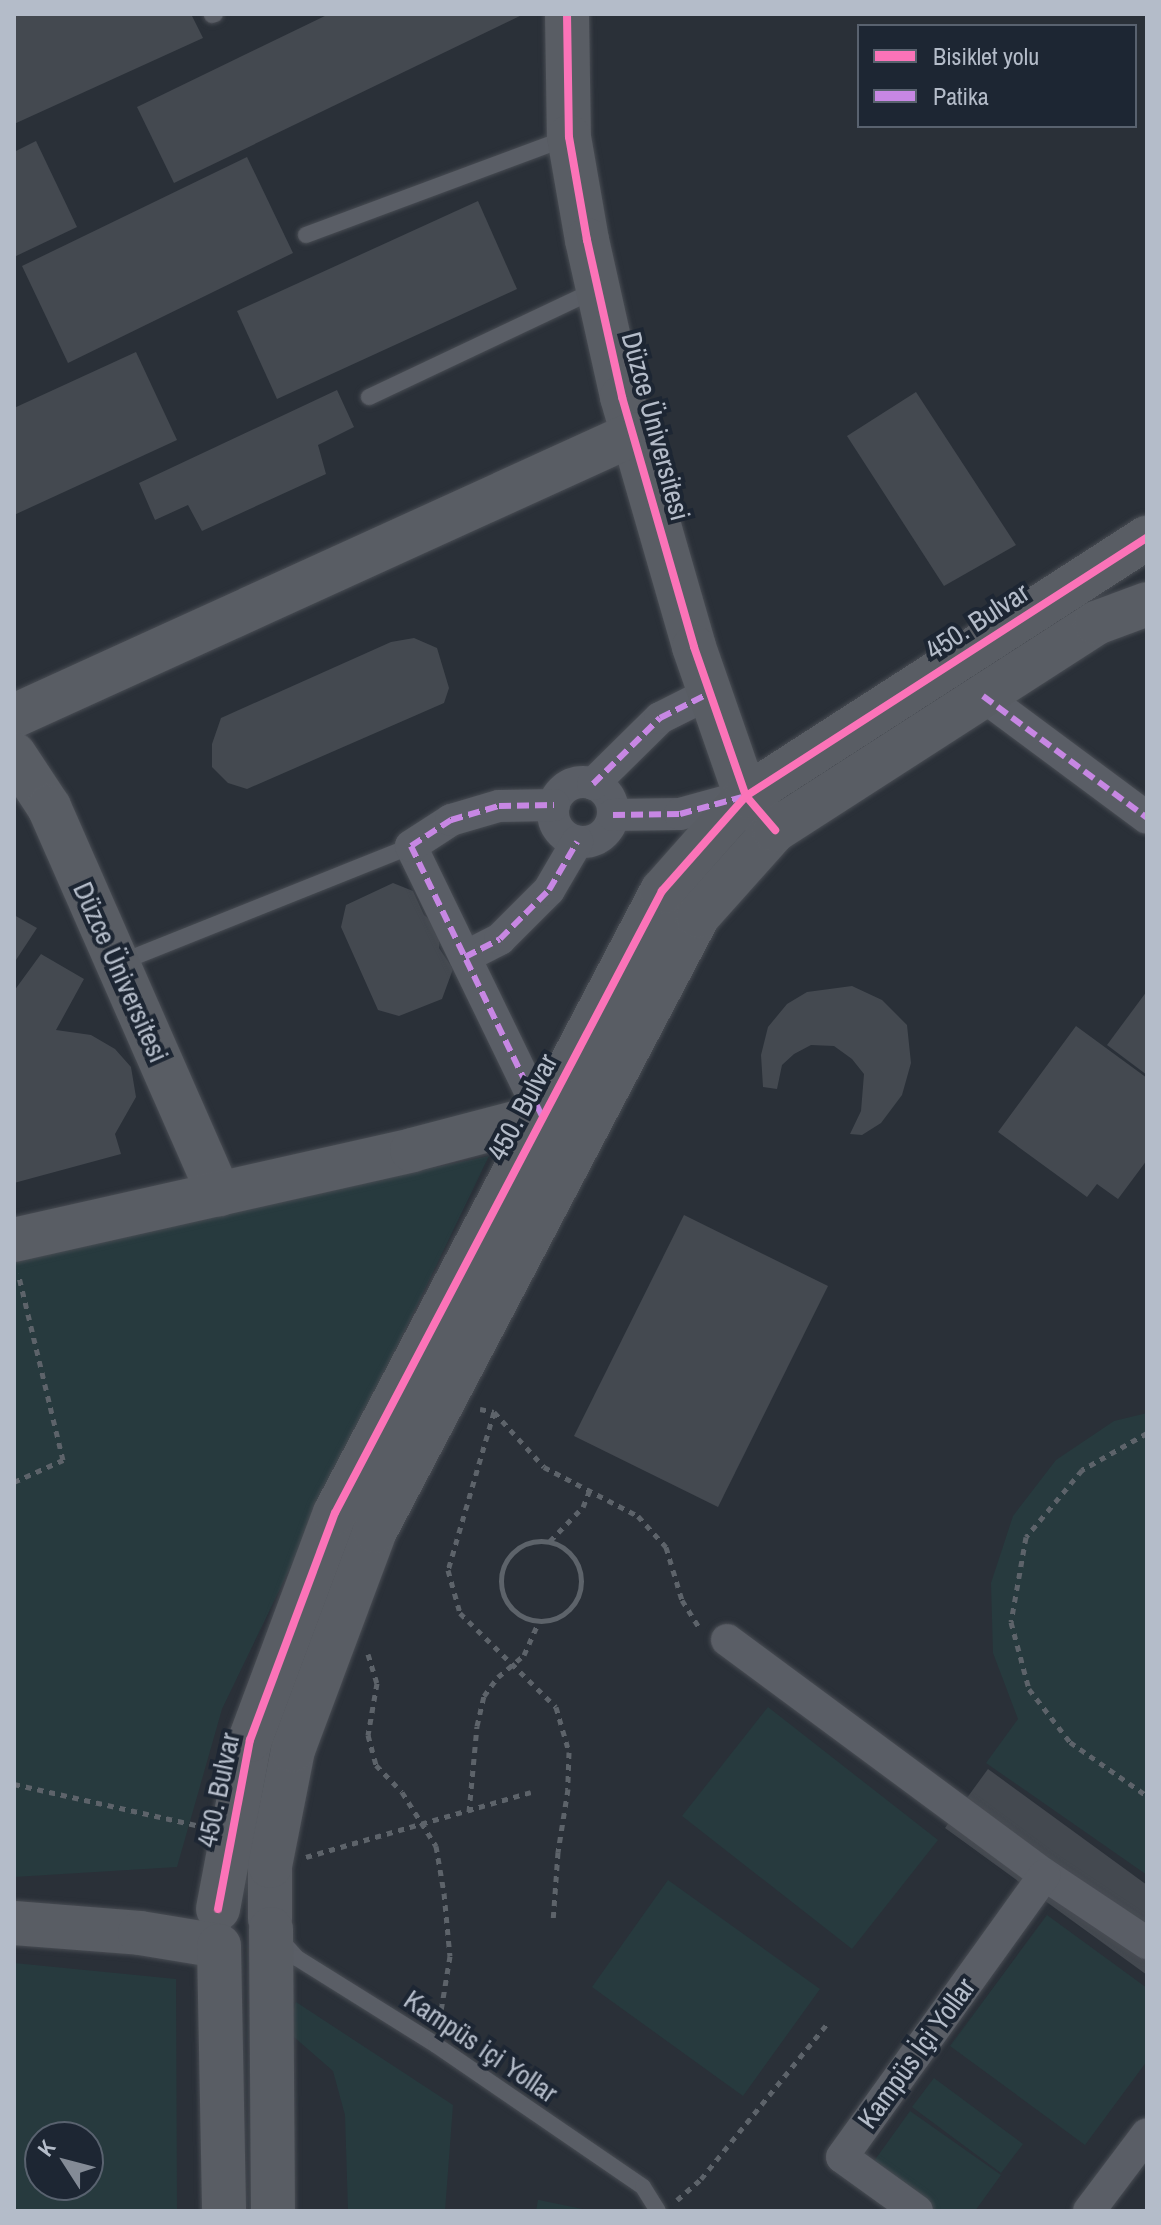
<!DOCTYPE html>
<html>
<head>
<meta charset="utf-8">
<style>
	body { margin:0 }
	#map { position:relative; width:1161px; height:2225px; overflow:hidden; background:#2a3038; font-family:"Archivo Narrow",sans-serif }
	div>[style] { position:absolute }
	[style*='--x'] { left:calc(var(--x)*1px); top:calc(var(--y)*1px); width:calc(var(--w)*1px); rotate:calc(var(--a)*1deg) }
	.green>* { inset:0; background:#273a3e }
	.building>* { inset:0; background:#444950 }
	.path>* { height:5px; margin-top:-2.5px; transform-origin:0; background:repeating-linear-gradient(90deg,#5d636a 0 6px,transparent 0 12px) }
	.path>.ring { margin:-2.5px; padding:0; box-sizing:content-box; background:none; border:5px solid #5d636a; border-radius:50% }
	.roads { filter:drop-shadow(0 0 2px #484c53) drop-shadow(0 0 2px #484c53) }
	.lane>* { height:16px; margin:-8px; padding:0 8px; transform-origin:8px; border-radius:8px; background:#5a5e66 }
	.street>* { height:32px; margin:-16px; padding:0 16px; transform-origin:16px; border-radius:16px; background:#5a5e66 }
	.street>.ring { margin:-16px; padding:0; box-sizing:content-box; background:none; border:32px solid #5a5e66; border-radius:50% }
	.secondary>* { height:44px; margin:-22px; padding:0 22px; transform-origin:22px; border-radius:22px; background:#595d64 }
	.quiet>* { height:6px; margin-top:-3px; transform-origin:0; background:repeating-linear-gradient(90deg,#c787e3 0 12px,transparent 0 18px) }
	.cycleway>* { height:8px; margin:-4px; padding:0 4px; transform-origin:4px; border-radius:4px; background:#fb73b8 }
	span { translate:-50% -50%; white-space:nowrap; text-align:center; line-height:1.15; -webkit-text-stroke:8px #1d2633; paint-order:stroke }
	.street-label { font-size:28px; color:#b4bcc9 }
	.frame { position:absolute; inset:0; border:16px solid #b4bcc9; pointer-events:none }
	.legend { position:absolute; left:857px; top:24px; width:280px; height:104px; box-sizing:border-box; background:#1d2633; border:2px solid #59626f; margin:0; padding:10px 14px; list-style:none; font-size:24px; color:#b4bcc9 }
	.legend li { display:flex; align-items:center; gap:16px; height:40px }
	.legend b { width:40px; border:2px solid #59626f }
	.north { position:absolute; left:24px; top:2121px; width:80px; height:80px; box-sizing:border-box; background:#1d2633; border:2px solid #59626f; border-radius:50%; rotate:306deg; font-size:22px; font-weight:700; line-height:32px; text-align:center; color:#b4bcc9 }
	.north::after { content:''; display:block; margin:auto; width:28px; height:36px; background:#848b96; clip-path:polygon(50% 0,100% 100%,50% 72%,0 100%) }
</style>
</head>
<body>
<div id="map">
	<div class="green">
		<div style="clip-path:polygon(489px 1156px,222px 1709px,177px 1867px,14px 1877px,14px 1256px)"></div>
		<div style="clip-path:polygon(1147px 1413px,1147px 1875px,986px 1763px,1018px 1719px,993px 1653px,991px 1583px,1013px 1516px,1056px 1460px,1114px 1421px)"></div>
		<div style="clip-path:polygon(768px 1707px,938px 1840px,852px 1949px,682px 1816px)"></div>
		<div style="clip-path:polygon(668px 1880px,820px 1989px,743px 2096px,592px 1987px)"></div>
		<div style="clip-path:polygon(1047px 1915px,1147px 1988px,1147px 2061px,1085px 2145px,950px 2046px)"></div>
		<div style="clip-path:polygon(evenodd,14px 1963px,176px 1979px,177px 2211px,14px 2211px,14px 1963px,40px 2137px,88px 2137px,88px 2185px,40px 2185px,40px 2137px)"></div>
		<div style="clip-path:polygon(296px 2002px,453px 2105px,445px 2211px,348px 2211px,345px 2115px,333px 2071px,286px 2030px)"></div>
		<div style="clip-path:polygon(934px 2078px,1023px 2144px,1001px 2173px,912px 2107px)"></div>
		<div style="clip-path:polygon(910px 2111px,1001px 2175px,975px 2211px,923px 2211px,867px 2171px)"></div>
		<div style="clip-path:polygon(538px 2200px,539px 2200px,592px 2211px,536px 2211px)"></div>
	</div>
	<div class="building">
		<div style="clip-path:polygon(14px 14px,191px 14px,203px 38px,14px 124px)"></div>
		<div style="clip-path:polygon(329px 14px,524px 14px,174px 183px,137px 107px)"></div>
		<div style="clip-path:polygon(36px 141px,77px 227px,14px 257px,14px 152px)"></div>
		<div style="clip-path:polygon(247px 157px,293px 253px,68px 363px,22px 266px)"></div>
		<div style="clip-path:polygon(478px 201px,517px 289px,277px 399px,237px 311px)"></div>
		<div style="clip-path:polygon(136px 352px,177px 440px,14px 515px,14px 408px)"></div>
		<div style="clip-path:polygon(337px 390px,354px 427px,318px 445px,326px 474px,202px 531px,188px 505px,155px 520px,139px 483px)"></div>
		<div style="clip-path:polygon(916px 392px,1016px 545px,944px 586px,847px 436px)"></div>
		<div style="clip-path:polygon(414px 638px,437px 648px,449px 688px,444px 703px,247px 789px,228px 783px,212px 767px,212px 744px,221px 718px,391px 642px)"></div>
		<div style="clip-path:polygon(393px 883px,413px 891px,424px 915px,440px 928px,439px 948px,453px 969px,442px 999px,399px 1016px,378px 1010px,341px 927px,346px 905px)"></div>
		<div style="clip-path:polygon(14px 915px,37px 928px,14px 963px)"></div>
		<div style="clip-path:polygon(41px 954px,84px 979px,56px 1030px,91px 1035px,115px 1049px,131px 1067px,136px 1097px,115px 1134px,121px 1154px,14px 1183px,14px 991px)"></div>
		<div style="clip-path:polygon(852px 986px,882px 1000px,907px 1025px,911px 1063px,902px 1095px,881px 1123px,862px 1135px,850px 1134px,861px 1111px,864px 1074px,852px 1059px,834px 1046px,811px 1045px,794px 1054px,782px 1065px,777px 1089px,763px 1087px,761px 1055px,768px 1027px,787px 1004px,807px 992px)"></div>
		<div style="clip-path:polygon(1147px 991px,1147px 1075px,1107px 1045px)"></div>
		<div style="clip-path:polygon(1076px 1026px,1147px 1078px,1147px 1160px,1118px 1199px,1097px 1184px,1087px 1197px,998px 1132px)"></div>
		<div style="clip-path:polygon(684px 1215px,828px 1286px,718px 1507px,574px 1436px)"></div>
		<div style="clip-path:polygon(988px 1769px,1147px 1885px,1147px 1975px,945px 1828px)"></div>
	</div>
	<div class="path">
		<div style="--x:480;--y:1409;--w:14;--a:12"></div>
		<div style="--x:494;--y:1412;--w:74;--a:47.7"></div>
		<div style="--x:544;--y:1467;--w:106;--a:27.5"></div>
		<div style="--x:638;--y:1516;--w:42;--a:47.9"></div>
		<div style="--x:666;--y:1547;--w:55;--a:73.2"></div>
		<div style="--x:682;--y:1600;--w:34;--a:58"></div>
		<div style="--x:494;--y:1412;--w:165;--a:106.2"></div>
		<div style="--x:448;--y:1570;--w:45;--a:74.4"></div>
		<div style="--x:460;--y:1613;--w:134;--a:44.4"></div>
		<div style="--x:556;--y:1707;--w:47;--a:73.9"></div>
		<div style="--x:569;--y:1752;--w:37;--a:92"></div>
		<div style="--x:568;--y:1789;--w:64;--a:99"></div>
		<div style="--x:558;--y:1852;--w:69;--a:94.1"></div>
		<div style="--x:1147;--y:1433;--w:75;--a:150.4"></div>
		<div style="--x:1082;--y:1470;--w:87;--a:129.9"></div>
		<div style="--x:1026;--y:1537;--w:86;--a:100"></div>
		<div style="--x:1011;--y:1622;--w:69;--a:75"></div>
		<div style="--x:1029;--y:1689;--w:67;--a:52.3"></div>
		<div style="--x:1070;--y:1742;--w:94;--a:35"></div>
		<div style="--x:14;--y:1482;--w:54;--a:-24.2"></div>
		<div style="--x:63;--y:1460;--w:192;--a:-103.5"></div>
		<div class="ring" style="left:501px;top:1541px;width:75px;height:75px"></div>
		<div style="--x:550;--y:1541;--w:47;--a:-45.9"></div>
		<div style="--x:583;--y:1507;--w:18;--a:-68"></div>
		<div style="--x:368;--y:1654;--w:30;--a:73"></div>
		<div style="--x:377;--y:1683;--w:53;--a:99.8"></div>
		<div style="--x:368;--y:1735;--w:31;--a:75"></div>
		<div style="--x:376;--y:1765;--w:37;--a:46"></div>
		<div style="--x:402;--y:1792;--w:64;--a:57.8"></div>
		<div style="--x:436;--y:1846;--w:48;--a:80.3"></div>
		<div style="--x:444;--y:1893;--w:63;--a:84.6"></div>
		<div style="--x:450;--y:1956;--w:68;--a:99.3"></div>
		<div style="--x:14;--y:1784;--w:192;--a:12.7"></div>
		<div style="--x:469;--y:1812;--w:86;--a:-84.7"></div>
		<div style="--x:477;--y:1726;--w:31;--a:-77"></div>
		<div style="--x:484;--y:1696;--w:24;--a:-54"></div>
		<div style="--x:498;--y:1677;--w:34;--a:-40"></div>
		<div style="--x:524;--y:1655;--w:36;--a:-66"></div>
		<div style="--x:306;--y:1857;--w:234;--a:-16.1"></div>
		<div style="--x:677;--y:2200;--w:32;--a:-41"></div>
		<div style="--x:701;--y:2179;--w:200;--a:-50.9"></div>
	</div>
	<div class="roads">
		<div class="lane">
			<div style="--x:212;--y:15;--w:3;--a:-18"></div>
			<div style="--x:306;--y:235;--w:278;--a:-20.4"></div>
			<div style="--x:369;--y:397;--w:250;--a:-25.3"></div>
			<div style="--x:119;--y:963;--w:315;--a:-21.8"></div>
			<div style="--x:279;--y:1938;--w:27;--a:48"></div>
			<div style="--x:297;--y:1958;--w:164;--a:32"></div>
			<div style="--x:436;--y:2045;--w:251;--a:34.4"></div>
			<div style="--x:643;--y:2187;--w:28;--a:58"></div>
		</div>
		<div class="street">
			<div style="--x:983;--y:696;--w:204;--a:36.6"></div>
			<div class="ring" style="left:553px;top:782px;width:28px;height:28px"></div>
			<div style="--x:593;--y:784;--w:94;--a:-44.6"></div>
			<div style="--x:660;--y:718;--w:56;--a:-26.6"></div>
			<div style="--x:613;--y:815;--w:67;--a:-0.9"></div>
			<div style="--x:680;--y:814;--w:68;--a:-15.3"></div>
			<div style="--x:465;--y:957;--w:39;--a:-27"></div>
			<div style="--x:500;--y:939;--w:69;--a:-45"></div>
			<div style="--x:549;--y:890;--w:56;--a:-59.7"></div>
			<div style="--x:542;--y:1116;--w:300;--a:-115.9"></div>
			<div style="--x:411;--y:846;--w:48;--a:-33"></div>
			<div style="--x:451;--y:820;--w:50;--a:-16.3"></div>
			<div style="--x:499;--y:806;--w:55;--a:-1"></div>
			<div style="--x:727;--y:1640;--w:395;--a:36.5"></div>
			<div style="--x:1045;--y:1875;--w:123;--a:33.7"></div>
			<div style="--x:917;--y:2211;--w:92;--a:-144.2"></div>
			<div style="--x:842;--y:2157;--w:347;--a:-54.3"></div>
			<div style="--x:1089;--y:2211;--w:96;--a:-53"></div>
		</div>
		<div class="secondary">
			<div style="--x:567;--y:14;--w:123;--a:89.1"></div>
			<div style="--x:569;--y:137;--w:105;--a:80.1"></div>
			<div style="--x:587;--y:240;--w:161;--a:77.4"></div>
			<div style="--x:622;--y:397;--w:260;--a:73.9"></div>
			<div style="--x:694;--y:647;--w:158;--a:70.8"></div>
			<div style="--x:746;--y:796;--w:27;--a:51"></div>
			<div style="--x:14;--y:716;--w:680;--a:-24.49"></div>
			<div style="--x:14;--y:754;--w:64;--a:56.6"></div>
			<div style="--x:49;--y:807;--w:423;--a:66.3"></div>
			<div style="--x:14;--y:1240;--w:408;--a:-12.7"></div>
			<div style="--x:412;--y:1150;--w:134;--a:-14.7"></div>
			<div style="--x:542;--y:1116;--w:19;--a:21"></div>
			<div style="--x:218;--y:1909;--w:172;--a:-79.3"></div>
			<div style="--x:250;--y:1740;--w:242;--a:-69.5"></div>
			<div style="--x:335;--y:1513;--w:703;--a:-62.27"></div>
			<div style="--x:662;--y:891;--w:127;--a:-48.5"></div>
			<div style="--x:746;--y:796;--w:477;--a:-32.8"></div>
			<div style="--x:270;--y:1919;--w:53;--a:-90"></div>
			<div style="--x:270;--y:1866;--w:118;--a:-78.8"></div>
			<div style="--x:293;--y:1750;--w:234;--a:-69.5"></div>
			<div style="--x:375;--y:1531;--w:695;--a:-62.29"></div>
			<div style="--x:698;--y:916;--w:115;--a:-48.2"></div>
			<div style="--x:775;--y:830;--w:382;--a:-32.8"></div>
			<div style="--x:1096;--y:623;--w:54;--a:-20.4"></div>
			<div style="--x:14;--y:1923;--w:126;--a:4.5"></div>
			<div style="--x:140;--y:1933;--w:80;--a:9.3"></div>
			<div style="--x:271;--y:1929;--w:282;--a:89.6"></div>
			<div style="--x:219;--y:1946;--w:265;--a:88.9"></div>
		</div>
	</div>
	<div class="quiet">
		<div style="--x:983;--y:696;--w:204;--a:36.6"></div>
		<div style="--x:593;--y:784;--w:94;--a:-44.6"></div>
		<div style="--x:660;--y:718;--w:56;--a:-26.6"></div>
		<div style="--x:613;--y:815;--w:67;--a:-0.9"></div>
		<div style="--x:680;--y:814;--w:64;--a:-15.3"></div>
		<div style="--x:465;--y:957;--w:39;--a:-27"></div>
		<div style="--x:500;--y:939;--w:69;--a:-45"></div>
		<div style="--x:549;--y:890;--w:56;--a:-59.7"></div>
		<div style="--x:542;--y:1116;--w:300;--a:-115.9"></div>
		<div style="--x:411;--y:846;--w:48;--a:-33"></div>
		<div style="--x:451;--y:820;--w:50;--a:-16.3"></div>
		<div style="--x:499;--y:806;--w:55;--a:-1"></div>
	</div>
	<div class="cycleway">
		<div style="--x:567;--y:14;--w:123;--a:89.1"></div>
		<div style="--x:569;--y:137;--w:105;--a:80.1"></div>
		<div style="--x:587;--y:240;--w:161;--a:77.4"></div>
		<div style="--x:622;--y:397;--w:260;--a:73.9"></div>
		<div style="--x:694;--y:647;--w:158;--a:70.8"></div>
		<div style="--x:746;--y:796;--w:45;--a:49.5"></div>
		<div style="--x:218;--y:1909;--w:172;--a:-79.3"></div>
		<div style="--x:250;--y:1740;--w:242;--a:-69.5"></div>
		<div style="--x:335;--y:1513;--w:703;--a:-62.27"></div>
		<div style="--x:662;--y:891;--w:127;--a:-48.5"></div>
		<div style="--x:746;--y:796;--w:477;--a:-32.8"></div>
	</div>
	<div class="street-label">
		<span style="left:656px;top:426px;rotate:75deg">Düzce Üniversitesi</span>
		<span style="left:977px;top:621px;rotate:-33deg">450. Bulvar</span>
		<span style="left:121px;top:972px;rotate:66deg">Düzce Üniversitesi</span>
		<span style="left:522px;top:1107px;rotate:-62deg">450. Bulvar</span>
		<span style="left:218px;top:1790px;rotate:-78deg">450. Bulvar</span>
		<span style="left:481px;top:2046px;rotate:34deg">Kampüs içi Yollar</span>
		<span style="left:916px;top:2053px;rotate:-54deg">Kampüs İçi Yollar</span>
	</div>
	<div class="frame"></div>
	<ul class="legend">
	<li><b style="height:10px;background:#fb73b8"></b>Bisiklet yolu</li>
	<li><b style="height:10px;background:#c787e3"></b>Patika</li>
	</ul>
	<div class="north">K</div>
</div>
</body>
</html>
